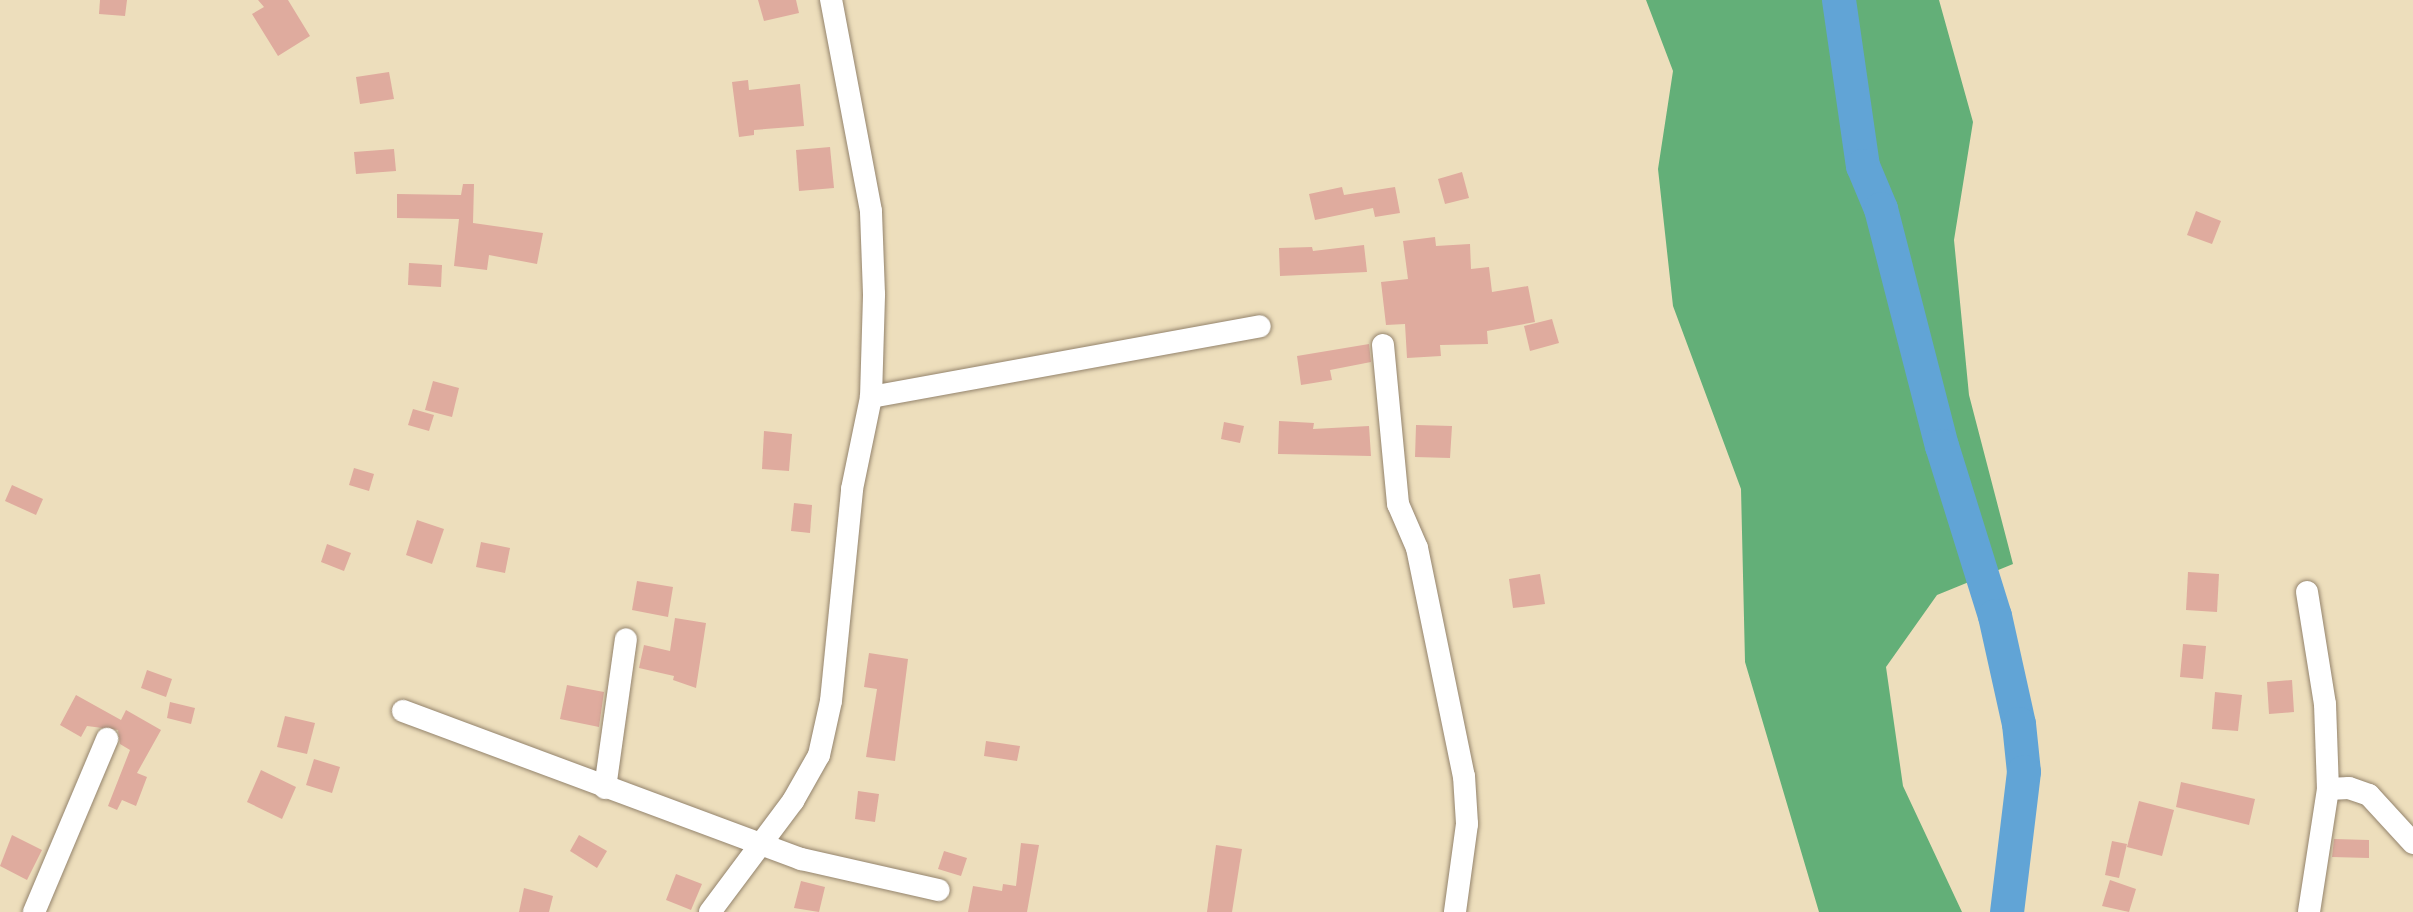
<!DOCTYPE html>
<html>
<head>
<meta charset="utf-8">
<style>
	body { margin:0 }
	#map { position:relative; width:2413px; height:912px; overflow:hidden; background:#eddebc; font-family:"Shantell Sans",sans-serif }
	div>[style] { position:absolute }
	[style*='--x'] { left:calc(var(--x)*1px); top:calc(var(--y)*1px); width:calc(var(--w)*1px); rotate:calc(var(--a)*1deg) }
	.forest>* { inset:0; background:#63af78 }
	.river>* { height:34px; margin:-17px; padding:0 17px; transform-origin:17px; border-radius:17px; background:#61a4d6 }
	.building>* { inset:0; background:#dfab9e }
	.roads { filter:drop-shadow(0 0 2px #94846d) drop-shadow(0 0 2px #94846d) }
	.minor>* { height:22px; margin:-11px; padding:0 11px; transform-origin:11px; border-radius:11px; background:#fff }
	span { translate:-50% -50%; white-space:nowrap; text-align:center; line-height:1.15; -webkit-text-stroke:8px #f6f6f2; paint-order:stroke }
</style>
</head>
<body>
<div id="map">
	<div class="forest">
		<div style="clip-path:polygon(1646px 0,1939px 0,1973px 122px,1954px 240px,1969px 395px,2013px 564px,1937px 595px,1886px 667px,1903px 786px,1962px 912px,1819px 912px,1745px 662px,1741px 489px,1673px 306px,1658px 169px,1673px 71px)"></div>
	</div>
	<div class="river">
		<div style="--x:1839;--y:0;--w:168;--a:81.8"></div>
		<div style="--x:1863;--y:166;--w:47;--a:67.3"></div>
		<div style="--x:1881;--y:209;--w:245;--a:75.6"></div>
		<div style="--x:1942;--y:446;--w:178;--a:72.7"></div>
		<div style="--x:1995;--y:616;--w:111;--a:77.5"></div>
		<div style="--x:2019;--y:724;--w:48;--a:84.1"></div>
		<div style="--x:2024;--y:772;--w:141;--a:96.9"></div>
	</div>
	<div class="building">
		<div style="clip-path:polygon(100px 0,127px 0,125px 16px,99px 14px)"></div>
		<div style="clip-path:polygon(258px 0,288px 0,310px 36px,278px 56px,252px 14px,264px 7px)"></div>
		<div style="clip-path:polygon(758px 0,796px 0,799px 13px,764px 21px)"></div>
		<div style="clip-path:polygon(389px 72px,394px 99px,360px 104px,356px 77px)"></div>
		<div style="clip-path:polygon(748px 80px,749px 90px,800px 84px,804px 126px,754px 130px,754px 135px,739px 137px,732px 82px)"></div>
		<div style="clip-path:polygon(830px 147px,834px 188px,799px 191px,796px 150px)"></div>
		<div style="clip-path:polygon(394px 149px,396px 171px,356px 174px,354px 152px)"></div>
		<div style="clip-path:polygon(1462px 172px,1469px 198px,1445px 204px,1438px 179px)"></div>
		<div style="clip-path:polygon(463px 184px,474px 184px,473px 223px,543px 233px,537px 264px,489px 255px,487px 270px,454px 266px,459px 219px,397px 218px,397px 194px,461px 195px)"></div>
		<div style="clip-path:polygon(1342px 187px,1344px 195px,1395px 187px,1400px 213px,1375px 217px,1373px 208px,1315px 220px,1309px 194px)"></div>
		<div style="clip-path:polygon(2196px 211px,2221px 221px,2212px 244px,2187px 235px)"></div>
		<div style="clip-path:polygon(1435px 237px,1436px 246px,1470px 244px,1471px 269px,1489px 267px,1492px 292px,1528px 286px,1535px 322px,1487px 331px,1488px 344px,1440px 345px,1441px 356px,1407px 358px,1405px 324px,1386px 325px,1381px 282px,1408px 279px,1403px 241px)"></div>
		<div style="clip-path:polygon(1364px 245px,1367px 272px,1280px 276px,1279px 248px,1312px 247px,1313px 251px)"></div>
		<div style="clip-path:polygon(409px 263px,442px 265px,441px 287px,408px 285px)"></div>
		<div style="clip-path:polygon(1552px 319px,1559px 343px,1530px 351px,1524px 326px)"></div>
		<div style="clip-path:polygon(1369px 344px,1371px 362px,1330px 370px,1332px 380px,1301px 385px,1297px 356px)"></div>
		<div style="clip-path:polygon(433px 381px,459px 388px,452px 417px,425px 410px)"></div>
		<div style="clip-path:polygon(413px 409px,434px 415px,429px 431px,408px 425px)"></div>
		<div style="clip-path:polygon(1279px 421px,1314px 423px,1313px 429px,1369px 426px,1371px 456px,1278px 454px)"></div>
		<div style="clip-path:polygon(1224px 422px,1244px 426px,1240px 443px,1221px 439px)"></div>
		<div style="clip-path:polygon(1416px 425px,1452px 426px,1450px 458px,1415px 457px)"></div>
		<div style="clip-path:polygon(764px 431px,792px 434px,789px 471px,762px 469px)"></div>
		<div style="clip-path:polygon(354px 468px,374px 474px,369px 491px,349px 485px)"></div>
		<div style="clip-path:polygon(12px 485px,43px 499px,36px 515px,5px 501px)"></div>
		<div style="clip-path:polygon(794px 503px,812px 505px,810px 533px,791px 531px)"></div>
		<div style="clip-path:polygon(417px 520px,444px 529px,432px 564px,406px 555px)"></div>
		<div style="clip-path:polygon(481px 542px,510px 548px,505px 573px,476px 567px)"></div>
		<div style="clip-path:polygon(327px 544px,351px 553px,344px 571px,321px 562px)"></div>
		<div style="clip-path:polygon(2188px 572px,2219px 574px,2217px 612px,2186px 610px)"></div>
		<div style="clip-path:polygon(1540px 574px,1545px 604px,1513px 608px,1509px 579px)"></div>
		<div style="clip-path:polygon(637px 581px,673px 587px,668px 617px,632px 610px)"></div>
		<div style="clip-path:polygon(675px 618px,706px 623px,696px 688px,673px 680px,674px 676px,639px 668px,644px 645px,670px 651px)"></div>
		<div style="clip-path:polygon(2183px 644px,2206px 646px,2203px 679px,2180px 677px)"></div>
		<div style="clip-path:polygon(869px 653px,908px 659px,895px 761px,866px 757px,877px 689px,864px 687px)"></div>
		<div style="clip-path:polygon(147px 670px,172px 679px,166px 697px,141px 688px)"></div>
		<div style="clip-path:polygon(2292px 680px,2294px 712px,2269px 714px,2267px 682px)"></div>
		<div style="clip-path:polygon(567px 685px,604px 692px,599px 727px,560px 719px)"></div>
		<div style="clip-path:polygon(2215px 692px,2242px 695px,2238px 731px,2212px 729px)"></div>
		<div style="clip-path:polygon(76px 695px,121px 720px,126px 710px,161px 730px,137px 773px,147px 777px,136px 806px,122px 800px,117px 810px,108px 806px,130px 750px,120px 744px,118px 730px,87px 726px,81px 737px,60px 725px)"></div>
		<div style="clip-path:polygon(170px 702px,195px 708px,191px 724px,167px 718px)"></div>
		<div style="clip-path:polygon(285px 716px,315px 723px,307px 754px,277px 747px)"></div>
		<div style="clip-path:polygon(986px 741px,1020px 746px,1017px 761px,984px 756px)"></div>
		<div style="clip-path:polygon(314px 759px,340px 767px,332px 793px,306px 785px)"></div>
		<div style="clip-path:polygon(261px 770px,296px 787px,282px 819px,247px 802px)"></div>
		<div style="clip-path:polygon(2181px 782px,2255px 799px,2249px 825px,2176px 807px)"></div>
		<div style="clip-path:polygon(858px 791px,879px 794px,875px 822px,855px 819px)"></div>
		<div style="clip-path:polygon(2139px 801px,2174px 810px,2162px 856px,2127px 847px)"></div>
		<div style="clip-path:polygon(12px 835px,42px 850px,27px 880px,0 866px)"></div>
		<div style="clip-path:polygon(579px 835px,607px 851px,597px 868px,570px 851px)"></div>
		<div style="clip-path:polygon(2334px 839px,2369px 840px,2369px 858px,2332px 857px)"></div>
		<div style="clip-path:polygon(2112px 841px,2127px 844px,2119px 878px,2105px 875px)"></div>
		<div style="clip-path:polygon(1021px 843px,1039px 845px,1027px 912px,968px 912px,973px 886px,1002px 891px,1003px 884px,1016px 886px)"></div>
		<div style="clip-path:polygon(1216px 845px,1242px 849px,1232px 912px,1207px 912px)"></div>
		<div style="clip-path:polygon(944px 851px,967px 858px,961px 876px,938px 869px)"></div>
		<div style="clip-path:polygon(676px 874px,702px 884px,691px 910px,666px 900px)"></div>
		<div style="clip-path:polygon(2110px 880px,2136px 889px,2129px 912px,2102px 906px)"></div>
		<div style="clip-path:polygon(801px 881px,825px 887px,819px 912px,794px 908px)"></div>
		<div style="clip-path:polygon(524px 888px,553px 896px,549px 912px,519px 912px)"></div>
	</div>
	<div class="roads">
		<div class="minor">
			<div style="--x:1383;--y:345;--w:160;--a:84.6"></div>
			<div style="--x:1398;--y:504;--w:48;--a:66.6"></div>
			<div style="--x:1417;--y:548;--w:233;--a:78.4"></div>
			<div style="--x:1464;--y:776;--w:48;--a:86.4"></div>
			<div style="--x:1467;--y:824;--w:89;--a:97.8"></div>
			<div style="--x:871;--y:397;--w:395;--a:-10.3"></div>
			<div style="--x:2307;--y:592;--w:113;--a:80.9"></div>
			<div style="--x:2325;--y:704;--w:85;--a:88"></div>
			<div style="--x:2328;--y:789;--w:124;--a:98.8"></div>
			<div style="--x:403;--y:711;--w:425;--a:20.4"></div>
			<div style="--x:801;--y:859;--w:141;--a:12.7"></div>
			<div style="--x:605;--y:788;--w:150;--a:-82"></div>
			<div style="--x:2328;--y:789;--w:21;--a:-3"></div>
			<div style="--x:2349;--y:788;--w:21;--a:19"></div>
			<div style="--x:2369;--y:795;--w:65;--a:47.5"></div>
			<div style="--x:34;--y:912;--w:188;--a:-67.1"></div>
			<div style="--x:710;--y:912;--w:139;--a:-53.2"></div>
			<div style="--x:793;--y:801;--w:53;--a:-60.5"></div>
			<div style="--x:819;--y:755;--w:55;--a:-77.5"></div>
			<div style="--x:831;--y:701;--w:213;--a:-84.3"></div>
			<div style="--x:852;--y:489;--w:94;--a:-78.3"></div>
			<div style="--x:871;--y:397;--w:103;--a:-88.3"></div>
			<div style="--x:874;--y:294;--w:83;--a:-92.1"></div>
			<div style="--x:871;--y:211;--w:215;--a:-100.7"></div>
		</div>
	</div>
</div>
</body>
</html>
